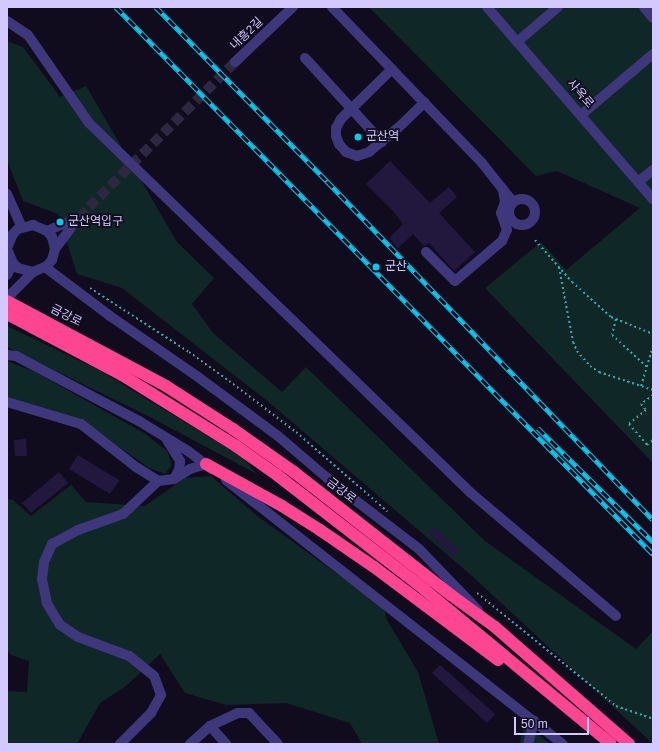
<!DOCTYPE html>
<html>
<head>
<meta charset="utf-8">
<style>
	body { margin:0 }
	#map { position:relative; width:660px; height:751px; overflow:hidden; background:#100c1e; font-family:Arial,"Noto Sans KR",sans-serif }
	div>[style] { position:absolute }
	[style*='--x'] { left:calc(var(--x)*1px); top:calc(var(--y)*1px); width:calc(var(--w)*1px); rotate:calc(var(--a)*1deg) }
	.green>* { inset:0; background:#0f2727 }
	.building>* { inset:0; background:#22183e }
	.minor-tunnel>* { height:10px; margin-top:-5px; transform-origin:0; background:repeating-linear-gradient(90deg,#2d2840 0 10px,transparent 0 15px) }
	.path>* { height:2px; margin-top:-1px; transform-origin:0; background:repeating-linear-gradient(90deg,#2eadae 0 2px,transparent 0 5px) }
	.minor>* { height:10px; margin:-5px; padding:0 5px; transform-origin:5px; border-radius:5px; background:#3e377c }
	.minor>.ring { margin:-5px; padding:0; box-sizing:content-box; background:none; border:10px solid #3e377c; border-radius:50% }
	.highway>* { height:12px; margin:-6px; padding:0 6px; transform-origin:6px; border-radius:6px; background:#fd4592 }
	.rail>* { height:4.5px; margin-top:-2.25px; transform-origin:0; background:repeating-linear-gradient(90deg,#100c1e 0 9px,#02caf1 0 18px); box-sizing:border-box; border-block:1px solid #02caf1 }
	.dots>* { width:11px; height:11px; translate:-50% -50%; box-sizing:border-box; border:2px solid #100c1e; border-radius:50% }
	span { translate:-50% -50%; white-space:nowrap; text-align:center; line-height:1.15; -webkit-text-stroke:3.5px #100c1e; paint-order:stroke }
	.street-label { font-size:12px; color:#d3c9ff }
	.poi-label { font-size:12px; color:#d3c9ff }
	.left { translate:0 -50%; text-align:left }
	.frame { position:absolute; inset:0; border:8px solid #d3c9ff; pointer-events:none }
	.scale { position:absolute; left:514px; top:717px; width:75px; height:18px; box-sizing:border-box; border:2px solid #d3c9ff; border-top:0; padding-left:5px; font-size:12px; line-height:14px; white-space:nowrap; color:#d3c9ff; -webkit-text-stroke:3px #100c1e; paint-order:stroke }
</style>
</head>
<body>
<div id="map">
	<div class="green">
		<div style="clip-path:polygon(369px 7px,653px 7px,653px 463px,485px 288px,541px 242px,566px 270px,640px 208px,557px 171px,536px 176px)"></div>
		<div style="clip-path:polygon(7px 41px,23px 47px,60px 97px,86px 86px,177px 242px,214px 278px,192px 304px,213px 333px,282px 392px,306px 367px,485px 541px,636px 649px,653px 631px,653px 744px,471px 575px,271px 404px,122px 288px,77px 274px,58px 214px,23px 201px,7px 160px)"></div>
		<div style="clip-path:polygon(7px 326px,99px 370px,242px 457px,257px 474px,148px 416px,7px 347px)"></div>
		<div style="clip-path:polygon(7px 361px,35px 372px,144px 433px,167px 451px,172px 465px,165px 474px,149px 468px,85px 423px,7px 399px)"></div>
		<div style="clip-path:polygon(211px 476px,256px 515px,384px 608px,387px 620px,418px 672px,439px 744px,362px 744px,350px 723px,286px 703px,226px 705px,185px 693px,160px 654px,126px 686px,100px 703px,77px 744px,7px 744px,7px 691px,27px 692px,29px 661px,11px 655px,7px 651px,7px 499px,13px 500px,31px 516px,71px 485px,86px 502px,145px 506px,185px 478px)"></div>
		<div style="clip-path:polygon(525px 724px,550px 744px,519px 744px)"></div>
	</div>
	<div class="building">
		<div style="clip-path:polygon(390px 161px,430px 203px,449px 187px,457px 197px,439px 213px,475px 252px,454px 271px,429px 243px,424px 246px,413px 234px,398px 248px,389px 238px,403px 224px,394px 212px,366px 184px)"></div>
		<div style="clip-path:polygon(26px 439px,27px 456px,15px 456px,14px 440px)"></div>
		<div style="clip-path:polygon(78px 455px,119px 480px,110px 494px,69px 469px)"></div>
		<div style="clip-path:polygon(59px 472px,68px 483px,31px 513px,22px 503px)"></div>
		<div style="clip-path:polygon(434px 527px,459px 550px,453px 557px,428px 533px)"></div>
		<div style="clip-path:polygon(440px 665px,495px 714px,487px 723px,432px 673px)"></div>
	</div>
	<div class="minor-tunnel">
		<div style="--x:70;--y:229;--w:29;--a:-49"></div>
		<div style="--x:89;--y:207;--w:206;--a:-44.8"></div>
	</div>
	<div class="path">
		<div style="--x:535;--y:240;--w:56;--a:48.6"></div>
		<div style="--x:572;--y:282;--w:52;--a:41.9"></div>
		<div style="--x:611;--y:317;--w:45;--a:22"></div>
		<div style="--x:559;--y:267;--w:76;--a:79.4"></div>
		<div style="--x:573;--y:342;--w:10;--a:66"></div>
		<div style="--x:577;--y:351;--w:20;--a:49"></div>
		<div style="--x:590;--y:366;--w:11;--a:34"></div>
		<div style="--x:599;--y:372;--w:57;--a:18.4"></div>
		<div style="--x:90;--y:288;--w:118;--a:32.9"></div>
		<div style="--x:189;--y:352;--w:49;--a:35.9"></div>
		<div style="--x:229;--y:381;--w:84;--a:37.3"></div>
		<div style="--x:296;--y:432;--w:121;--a:41"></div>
		<div style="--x:616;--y:319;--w:16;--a:104"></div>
		<div style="--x:612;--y:335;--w:47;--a:42.4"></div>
		<div style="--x:641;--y:386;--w:42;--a:-73.3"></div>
		<div style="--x:653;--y:395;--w:15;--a:143"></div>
		<div style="--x:641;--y:404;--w:8;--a:50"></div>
		<div style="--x:646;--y:410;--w:22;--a:141"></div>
		<div style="--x:629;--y:424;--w:28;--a:49"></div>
		<div style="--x:647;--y:445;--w:8;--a:-40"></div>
		<div style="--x:477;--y:593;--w:179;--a:39.1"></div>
		<div style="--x:616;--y:706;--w:39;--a:19"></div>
	</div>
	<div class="minor">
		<div style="--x:332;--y:7;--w:216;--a:46.1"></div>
		<div style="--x:482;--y:163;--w:50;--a:51.5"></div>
		<div style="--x:487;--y:7;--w:254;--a:49.2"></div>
		<div style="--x:644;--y:7;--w:14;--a:51"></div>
		<div style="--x:7;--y:21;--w:25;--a:34"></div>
		<div style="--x:28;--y:35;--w:107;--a:55.3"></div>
		<div style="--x:89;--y:123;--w:532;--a:44.09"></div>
		<div style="--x:471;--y:493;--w:190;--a:40.3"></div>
		<div style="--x:517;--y:42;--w:54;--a:-40.5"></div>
		<div style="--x:305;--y:58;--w:114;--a:47.5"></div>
		<div style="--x:235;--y:62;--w:80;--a:-43.5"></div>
		<div style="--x:392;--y:69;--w:71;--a:135.6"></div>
		<div style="--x:341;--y:119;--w:10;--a:119"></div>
		<div style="--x:336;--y:128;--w:8;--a:90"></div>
		<div style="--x:336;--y:136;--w:9;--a:69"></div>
		<div style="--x:339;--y:144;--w:11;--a:49"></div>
		<div style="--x:346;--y:152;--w:12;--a:20"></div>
		<div style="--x:357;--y:156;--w:13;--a:-18"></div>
		<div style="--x:369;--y:152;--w:38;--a:-40"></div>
		<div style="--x:398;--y:128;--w:37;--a:-44"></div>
		<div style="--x:581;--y:115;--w:94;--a:-40.3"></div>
		<div style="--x:638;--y:182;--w:19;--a:-39"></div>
		<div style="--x:7;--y:194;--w:36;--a:66"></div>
		<div class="ring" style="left:509px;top:199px;width:16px;height:16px"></div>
		<div style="--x:47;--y:231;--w:20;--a:-24"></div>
		<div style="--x:7;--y:248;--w:15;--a:-67"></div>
		<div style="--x:13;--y:234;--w:7;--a:-45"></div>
		<div style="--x:18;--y:229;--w:16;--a:-15"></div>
		<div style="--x:33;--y:225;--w:15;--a:23"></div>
		<div style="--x:47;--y:231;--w:8;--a:50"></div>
		<div style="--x:52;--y:237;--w:12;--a:76"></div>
		<div style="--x:55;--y:249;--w:11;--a:105"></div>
		<div style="--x:52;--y:260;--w:8;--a:130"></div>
		<div style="--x:47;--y:266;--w:15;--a:157"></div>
		<div style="--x:33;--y:272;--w:16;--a:-165"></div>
		<div style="--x:18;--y:268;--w:7;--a:-135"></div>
		<div style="--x:13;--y:263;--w:15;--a:-113"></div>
		<div style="--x:55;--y:249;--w:25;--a:-53"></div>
		<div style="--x:426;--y:252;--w:41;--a:45"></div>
		<div style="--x:455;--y:281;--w:62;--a:-40.4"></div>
		<div style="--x:502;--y:241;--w:12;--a:-66"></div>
		<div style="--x:507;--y:230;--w:18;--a:-109"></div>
		<div style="--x:501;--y:213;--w:12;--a:-70"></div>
		<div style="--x:505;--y:202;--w:13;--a:-99"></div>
		<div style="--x:45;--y:267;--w:81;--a:37"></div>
		<div style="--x:110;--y:316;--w:107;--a:34.7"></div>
		<div style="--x:198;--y:377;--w:99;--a:36.4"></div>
		<div style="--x:278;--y:436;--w:72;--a:40.5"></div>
		<div style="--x:333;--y:483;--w:108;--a:37.5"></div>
		<div style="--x:419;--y:549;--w:85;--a:46"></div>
		<div style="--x:7;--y:275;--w:13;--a:-63"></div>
		<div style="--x:7;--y:298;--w:37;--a:-45"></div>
		<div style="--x:7;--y:355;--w:9;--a:6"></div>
		<div style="--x:16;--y:356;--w:139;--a:27.9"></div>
		<div style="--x:139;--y:421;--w:57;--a:31.5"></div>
		<div style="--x:188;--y:451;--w:30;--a:37"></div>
		<div style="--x:7;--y:402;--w:77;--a:16.6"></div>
		<div style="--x:81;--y:424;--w:70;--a:38"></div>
		<div style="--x:136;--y:467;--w:26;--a:32"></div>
		<div style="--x:167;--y:440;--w:25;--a:58"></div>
		<div style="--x:180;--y:461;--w:9;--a:96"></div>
		<div style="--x:179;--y:470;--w:10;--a:119"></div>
		<div style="--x:226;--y:480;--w:428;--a:38.1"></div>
		<div style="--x:210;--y:726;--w:24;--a:48"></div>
		<div style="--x:120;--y:744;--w:44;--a:-45"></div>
		<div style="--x:151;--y:713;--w:21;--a:-61"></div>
		<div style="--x:161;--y:695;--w:20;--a:-110"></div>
		<div style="--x:154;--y:676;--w:32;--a:-141"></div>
		<div style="--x:129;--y:656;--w:54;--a:-159.6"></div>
		<div style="--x:78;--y:637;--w:22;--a:-146"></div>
		<div style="--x:60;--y:625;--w:26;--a:-121"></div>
		<div style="--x:47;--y:603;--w:25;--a:-102"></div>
		<div style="--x:42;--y:579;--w:17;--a:-83"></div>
		<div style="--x:44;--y:562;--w:20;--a:-66"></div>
		<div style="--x:52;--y:544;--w:30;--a:-28"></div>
		<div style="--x:78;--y:530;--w:48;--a:-19.6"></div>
		<div style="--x:123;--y:514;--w:48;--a:-43.3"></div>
		<div style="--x:158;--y:481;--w:16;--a:-7"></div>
		<div style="--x:174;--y:479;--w:19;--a:-32"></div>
		<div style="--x:190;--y:469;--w:17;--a:-17"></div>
		<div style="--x:190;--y:744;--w:27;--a:-42"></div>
		<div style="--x:210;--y:726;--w:31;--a:-25"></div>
		<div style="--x:238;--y:713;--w:11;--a:0"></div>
		<div style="--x:249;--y:713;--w:42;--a:46.9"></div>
		<div style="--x:528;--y:744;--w:24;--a:-75"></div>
	</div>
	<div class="highway">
		<div style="--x:7;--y:301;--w:180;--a:28.1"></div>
		<div style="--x:166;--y:386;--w:80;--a:32.7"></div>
		<div style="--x:233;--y:429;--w:75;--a:35.2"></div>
		<div style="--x:294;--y:472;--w:199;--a:38.1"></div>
		<div style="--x:451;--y:595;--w:54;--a:36"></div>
		<div style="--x:495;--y:627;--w:178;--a:41.1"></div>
		<div style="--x:7;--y:314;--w:130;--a:27.9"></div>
		<div style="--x:122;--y:375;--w:134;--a:31.9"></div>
		<div style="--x:236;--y:446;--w:50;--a:35.3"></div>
		<div style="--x:277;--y:475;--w:187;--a:37.8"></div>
		<div style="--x:425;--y:590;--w:241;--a:39.6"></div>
		<div style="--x:206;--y:464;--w:87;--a:28.9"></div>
		<div style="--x:282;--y:506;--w:45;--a:32.3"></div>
		<div style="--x:320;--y:530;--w:65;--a:34.4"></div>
		<div style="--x:374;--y:567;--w:155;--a:36.9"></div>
	</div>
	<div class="rail">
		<div style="--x:116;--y:7;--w:767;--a:45.53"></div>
		<div style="--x:156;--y:7;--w:244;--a:45.5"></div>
		<div style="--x:327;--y:181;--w:470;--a:46.1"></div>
		<div style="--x:538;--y:428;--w:162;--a:44.7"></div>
	</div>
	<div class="dots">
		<div style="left:358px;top:137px;background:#02caf1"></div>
		<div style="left:60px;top:222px;background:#02caf1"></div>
		<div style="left:376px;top:267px;background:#02caf1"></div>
	</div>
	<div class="street-label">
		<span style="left:247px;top:34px;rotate:-44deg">내흥2길</span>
		<span style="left:580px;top:94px;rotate:49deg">사옥로</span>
		<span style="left:66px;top:316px;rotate:27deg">금강로</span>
		<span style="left:341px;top:491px;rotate:38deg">금강로</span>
	</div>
	<div class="poi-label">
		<span class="left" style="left:366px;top:137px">군산역</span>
		<span class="left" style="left:68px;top:222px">군산역입구</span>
		<span class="left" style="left:385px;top:267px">군산</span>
	</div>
	<div class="frame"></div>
	<div class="scale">50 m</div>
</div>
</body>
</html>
